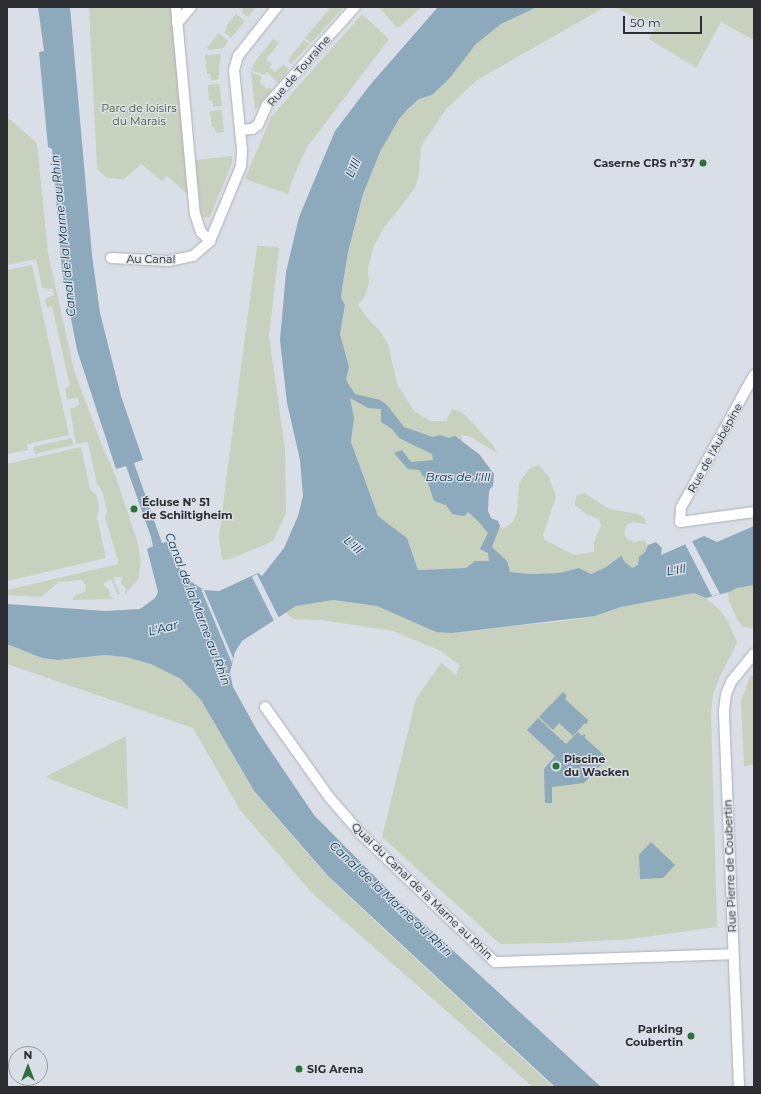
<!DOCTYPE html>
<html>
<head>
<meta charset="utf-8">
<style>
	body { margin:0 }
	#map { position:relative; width:761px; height:1094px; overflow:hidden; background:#dadfe7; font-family:Montserrat,sans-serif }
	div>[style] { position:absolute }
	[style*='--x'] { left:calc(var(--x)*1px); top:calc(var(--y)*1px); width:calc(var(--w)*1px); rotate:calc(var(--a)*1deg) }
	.green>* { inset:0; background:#c8d0be }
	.water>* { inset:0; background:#8da9bc }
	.pier>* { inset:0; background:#dadfe7 }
	.roads { filter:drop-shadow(0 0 1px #aaaeb6) drop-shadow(0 0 1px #aaaeb6) }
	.minor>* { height:10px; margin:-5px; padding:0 5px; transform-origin:5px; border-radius:5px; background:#fff }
	.dots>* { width:11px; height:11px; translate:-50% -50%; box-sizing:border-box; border:2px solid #dadfe7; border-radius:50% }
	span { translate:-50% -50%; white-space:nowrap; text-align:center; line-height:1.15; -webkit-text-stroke:3px #dadfe7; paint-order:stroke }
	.street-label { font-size:11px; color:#2b2d30 }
	.park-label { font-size:11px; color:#4a5c2f }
	.poi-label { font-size:11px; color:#2b2d30; font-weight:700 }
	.right { translate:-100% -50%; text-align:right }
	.left { translate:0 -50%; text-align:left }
	.water-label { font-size:12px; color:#003551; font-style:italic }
	.frame { position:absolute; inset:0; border:8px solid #2b2d30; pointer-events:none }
	.north { position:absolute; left:8px; top:1046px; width:40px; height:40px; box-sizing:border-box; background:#dadfe7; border:1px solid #94989e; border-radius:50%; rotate:0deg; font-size:11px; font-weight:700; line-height:16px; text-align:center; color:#2b2d30 }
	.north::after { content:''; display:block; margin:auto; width:14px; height:18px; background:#2c713d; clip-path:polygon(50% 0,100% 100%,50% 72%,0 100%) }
	.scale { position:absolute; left:623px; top:16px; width:79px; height:18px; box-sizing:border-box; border:2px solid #2b2d30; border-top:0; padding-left:5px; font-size:12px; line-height:14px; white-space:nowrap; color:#2b2d30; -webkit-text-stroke:3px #dadfe7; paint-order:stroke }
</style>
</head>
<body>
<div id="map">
	<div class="green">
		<div style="clip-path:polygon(89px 7px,172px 7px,190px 193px,186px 193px,167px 176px,162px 181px,141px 164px,124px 179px,107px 178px,97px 169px)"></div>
		<div style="clip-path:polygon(244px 7px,256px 7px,248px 17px,241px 12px)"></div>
		<div style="clip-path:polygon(331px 7px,344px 7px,311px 43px,305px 38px)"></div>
		<div style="clip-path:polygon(379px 7px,421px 7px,401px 26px,396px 27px)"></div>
		<div style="clip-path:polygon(537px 7px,605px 7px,477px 80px,447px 108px,421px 146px,419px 175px,415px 187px,403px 204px,385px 226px,374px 246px,368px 267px,369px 283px,365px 296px,358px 305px,368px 319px,380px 331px,388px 344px,397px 384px,414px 411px,431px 421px,446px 421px,452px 409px,462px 412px,493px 445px,497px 453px,471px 437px,461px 435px,464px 447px,493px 480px,485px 507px,493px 526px,504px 528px,513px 522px,517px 512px,519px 483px,530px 468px,539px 465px,549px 477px,556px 497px,543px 535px,545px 540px,574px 555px,594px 552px,594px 543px,601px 525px,599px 519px,586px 514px,575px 505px,576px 496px,584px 493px,609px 509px,638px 514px,645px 518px,646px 524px,633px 522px,627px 525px,624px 532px,626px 538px,634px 542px,644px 540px,648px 545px,645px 552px,639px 557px,638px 566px,631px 568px,621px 557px,606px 567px,591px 574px,579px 568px,559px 573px,530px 574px,499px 571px,475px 561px,467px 568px,418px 570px,407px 538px,378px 516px,351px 442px,354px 418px,346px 380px,349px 367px,340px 334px,345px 306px,341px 298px,348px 252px,363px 194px,372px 170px,380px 152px,399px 119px,419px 99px,432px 95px,449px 79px,476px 44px,501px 24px)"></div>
		<div style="clip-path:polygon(615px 7px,754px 7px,754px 40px,721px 22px,696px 68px,649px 39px,655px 28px)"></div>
		<div style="clip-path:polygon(236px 14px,245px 21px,231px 38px,224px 32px,227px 28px,226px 26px)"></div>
		<div style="clip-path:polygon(362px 14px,389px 39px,307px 147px,292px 180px,288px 194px,245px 179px,271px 117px)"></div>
		<div style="clip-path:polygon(219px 33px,228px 41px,224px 48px,209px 50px,207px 48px)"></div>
		<div style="clip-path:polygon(273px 39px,279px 43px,266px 59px,272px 65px,269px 67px,275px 72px,284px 64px,289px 69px,278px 83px,267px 72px,264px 75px,251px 70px,256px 60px)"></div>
		<div style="clip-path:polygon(304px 40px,310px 44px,291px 64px,288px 61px,291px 56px)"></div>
		<div style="clip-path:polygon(221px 54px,219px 67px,219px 79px,211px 81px,210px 74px,207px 74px,205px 55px)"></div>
		<div style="clip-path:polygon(251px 72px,262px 77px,259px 82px,267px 89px,269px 87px,272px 90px,255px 110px)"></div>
		<div style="clip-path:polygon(219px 84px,222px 106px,213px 107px,212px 101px,209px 101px,208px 85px)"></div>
		<div style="clip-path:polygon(222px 110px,224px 132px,216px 133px,214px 127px,212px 127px,210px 111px)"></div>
		<div style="clip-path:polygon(7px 117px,37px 143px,48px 253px,74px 370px,102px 446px,116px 477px,137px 540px,141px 562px,138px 580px,125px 594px,126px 588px,121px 584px,122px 577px,115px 577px,114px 581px,120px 594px,118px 595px,112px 581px,108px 580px,104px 583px,104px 586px,109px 589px,110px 596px,114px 599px,72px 600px,74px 596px,86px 591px,86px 585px,81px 580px,59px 582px,41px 597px,7px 595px,7px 590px,119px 564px,105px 518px,107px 509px,102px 491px,97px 484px,88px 442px,76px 444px,70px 409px,79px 405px,78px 398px,67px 399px,65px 388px,70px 386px,52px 306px,47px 308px,45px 299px,54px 295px,53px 289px,42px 288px,36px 259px,7px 265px)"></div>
		<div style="clip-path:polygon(232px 156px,232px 163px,210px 217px,202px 218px,195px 160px)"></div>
		<div style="clip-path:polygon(257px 246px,278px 247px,279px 249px,269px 336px,285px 450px,286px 513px,273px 541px,230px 559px,222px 560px,219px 538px,226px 481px)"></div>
		<div style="clip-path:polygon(32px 265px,69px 435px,27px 444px,28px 450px,7px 454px,7px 270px)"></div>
		<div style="clip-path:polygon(72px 438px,73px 445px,35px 454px,33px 447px)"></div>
		<div style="clip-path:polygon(81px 447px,90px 489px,97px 496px,99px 508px,97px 517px,106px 558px,7px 581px,7px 464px)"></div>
		<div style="clip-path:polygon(754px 585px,754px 628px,743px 627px,737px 619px,729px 601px,728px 592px,737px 588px)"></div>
		<div style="clip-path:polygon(694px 593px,706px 598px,719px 609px,729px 623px,737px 643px,720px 676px,713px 694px,711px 712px,717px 927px,630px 939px,559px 943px,500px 944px,382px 837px,416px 699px,441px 663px,456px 675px,460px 666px,441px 651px,393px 631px,321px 620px,293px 619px,286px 613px,296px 606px,333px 600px,377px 606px,436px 632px,556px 622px,595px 616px,621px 607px)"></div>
		<div style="clip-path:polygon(7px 644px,42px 658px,58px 660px,104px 655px,126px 657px,151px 664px,181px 679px,201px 700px,254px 792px,328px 877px,553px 1087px,533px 1087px,312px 893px,240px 810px,193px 728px,7px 664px)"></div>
		<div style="clip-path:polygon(754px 675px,754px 774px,753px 774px,753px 765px,744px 766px,741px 702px,750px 676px)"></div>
		<div style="clip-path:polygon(126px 736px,128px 809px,45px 777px)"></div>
	</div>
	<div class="water">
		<div style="clip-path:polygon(evenodd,38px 7px,70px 7px,92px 255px,100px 313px,121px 396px,143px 460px,134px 463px,162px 543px,167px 542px,184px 577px,204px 590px,219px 591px,258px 573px,262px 576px,284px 548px,298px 516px,303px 496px,300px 460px,287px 403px,280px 340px,286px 272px,299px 217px,335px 131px,370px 85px,438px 7px,537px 7px,501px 24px,476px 44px,449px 79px,432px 95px,419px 99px,408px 109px,399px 119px,380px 152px,363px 194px,348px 252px,342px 290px,341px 298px,345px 305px,340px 334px,349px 367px,346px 380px,355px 394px,380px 400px,387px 405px,404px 427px,433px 437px,440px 435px,449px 438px,455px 436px,479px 454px,494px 474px,493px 486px,489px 490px,488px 511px,491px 518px,498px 521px,500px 526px,492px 547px,507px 561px,510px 572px,530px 574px,559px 573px,579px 568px,591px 574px,606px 567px,621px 556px,625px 562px,632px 568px,638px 565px,639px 557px,645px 552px,648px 545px,656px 542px,662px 548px,661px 555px,704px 536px,717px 542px,754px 526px,754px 585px,737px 588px,729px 592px,706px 598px,694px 593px,621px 607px,595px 616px,452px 633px,436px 632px,377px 606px,333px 600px,296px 606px,242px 641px,235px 652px,230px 673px,233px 687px,258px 732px,314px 815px,395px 897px,601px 1087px,555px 1087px,328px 876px,254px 791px,201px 700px,181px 679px,151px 664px,126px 657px,104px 655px,58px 660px,42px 658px,7px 644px,7px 604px,105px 611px,140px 609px,155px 598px,158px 592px,147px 549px,153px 546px,151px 537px,126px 466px,116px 469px,77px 350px,62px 271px,52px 149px,48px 147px,39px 52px,44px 51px,38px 7px,350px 398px,368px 408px,381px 409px,381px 422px,392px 429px,399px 438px,432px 454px,433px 460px,411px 462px,402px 450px,394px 453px,408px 469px,419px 470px,428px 483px,434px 501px,446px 505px,452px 514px,464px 516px,468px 512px,478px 521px,488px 533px,480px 549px,488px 553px,489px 561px,475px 561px,466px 568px,418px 570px,407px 538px,378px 516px,351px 442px,354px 418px,350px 398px)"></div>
		<div style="clip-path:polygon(563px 692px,567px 696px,565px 699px,588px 720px,587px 724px,585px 723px,573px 736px,559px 723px,553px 730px,539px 717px)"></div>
		<div style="clip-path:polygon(538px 718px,566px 744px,578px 732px,582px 736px,584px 734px,586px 736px,584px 737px,607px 758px,584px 783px,552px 787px,552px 803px,545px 803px,544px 769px,555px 756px,527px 730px)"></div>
		<div style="clip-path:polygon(651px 842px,675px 865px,663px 878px,640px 879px,639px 855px)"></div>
	</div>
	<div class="pier">
		<div style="clip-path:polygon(692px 541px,720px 594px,712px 596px,685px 544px)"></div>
		<div style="clip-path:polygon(257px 574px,279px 618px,274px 621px,252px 577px)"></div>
		<div style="clip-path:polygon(201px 589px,204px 590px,233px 658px,232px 663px)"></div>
	</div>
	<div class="roads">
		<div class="minor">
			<div style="--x:176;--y:7;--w:208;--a:84.8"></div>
			<div style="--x:195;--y:214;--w:19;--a:72"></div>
			<div style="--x:201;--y:232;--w:13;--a:45"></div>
			<div style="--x:177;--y:23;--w:21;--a:-49"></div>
			<div style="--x:240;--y:130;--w:60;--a:-95.7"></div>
			<div style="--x:234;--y:70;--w:15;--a:-74"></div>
			<div style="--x:238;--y:56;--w:63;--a:-51.5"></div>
			<div style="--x:111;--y:258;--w:58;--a:3"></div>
			<div style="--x:169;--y:261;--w:25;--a:-12"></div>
			<div style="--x:193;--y:256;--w:23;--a:-41"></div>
			<div style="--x:210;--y:241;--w:81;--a:-67.5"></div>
			<div style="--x:241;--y:166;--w:16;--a:-86"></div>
			<div style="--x:242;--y:150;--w:20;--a:-96"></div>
			<div style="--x:240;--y:130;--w:12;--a:-5"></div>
			<div style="--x:252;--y:129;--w:7;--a:-34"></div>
			<div style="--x:258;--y:125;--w:22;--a:-66"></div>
			<div style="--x:267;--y:105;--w:132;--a:-48.1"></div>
			<div style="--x:754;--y:375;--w:152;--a:118.8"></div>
			<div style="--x:681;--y:508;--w:14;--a:94"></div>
			<div style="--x:680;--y:522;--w:75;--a:-7.7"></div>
			<div style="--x:265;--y:707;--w:110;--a:54.6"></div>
			<div style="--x:329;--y:797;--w:49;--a:49.1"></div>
			<div style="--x:361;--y:834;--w:185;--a:43.7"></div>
			<div style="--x:495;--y:962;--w:238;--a:-1.9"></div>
			<div style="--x:739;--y:1087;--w:377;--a:-92.3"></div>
			<div style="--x:724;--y:710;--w:16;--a:-83"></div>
			<div style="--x:726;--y:694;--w:13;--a:-67"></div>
			<div style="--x:731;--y:682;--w:36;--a:-51"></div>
		</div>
	</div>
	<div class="dots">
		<div style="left:703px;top:163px;background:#2c713d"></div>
		<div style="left:134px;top:509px;background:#2c713d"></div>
		<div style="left:556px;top:766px;background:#2c713d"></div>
		<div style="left:691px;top:1036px;background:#2c713d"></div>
		<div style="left:299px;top:1069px;background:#2c713d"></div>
	</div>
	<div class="street-label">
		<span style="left:299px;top:71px;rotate:-49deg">Rue de Touraine</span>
		<span style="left:151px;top:259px">Au Canal</span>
		<span style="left:715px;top:448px;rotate:-61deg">Rue de l'Aubépine</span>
		<span style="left:730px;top:866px;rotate:-92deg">Rue Pierre de Coubertin</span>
		<span style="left:422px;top:891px;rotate:44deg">Quai du Canal de la Marne au Rhin</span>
	</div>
	<div class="park-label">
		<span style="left:139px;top:115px">Parc de loisirs<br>du Marais</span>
	</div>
	<div class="poi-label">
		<span class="right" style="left:695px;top:163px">Caserne CRS n°37</span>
		<span class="left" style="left:142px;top:509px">Écluse N° 51<br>de Schiltigheim</span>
		<span class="left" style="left:564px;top:766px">Piscine<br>du Wacken</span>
		<span class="right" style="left:683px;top:1036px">Parking<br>Coubertin</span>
		<span class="left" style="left:307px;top:1069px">SIG Arena</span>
	</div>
	<div class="water-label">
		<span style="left:353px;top:168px;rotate:-66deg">L'Ill</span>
		<span style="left:63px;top:236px;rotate:-96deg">Canal de la Marne au Rhin</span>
		<span style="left:458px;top:477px">Bras de l'Ill</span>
		<span style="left:353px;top:545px;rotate:43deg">L'Ill</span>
		<span style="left:676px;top:570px;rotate:-9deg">L'Ill</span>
		<span style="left:198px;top:609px;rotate:69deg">Canal de la Marne au Rhin</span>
		<span style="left:163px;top:628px;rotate:-14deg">L'Aar</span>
		<span style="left:391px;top:899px;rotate:43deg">Canal de la Marne au Rhin</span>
	</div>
	<div class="frame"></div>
	<div class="north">N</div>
	<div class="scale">50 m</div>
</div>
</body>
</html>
